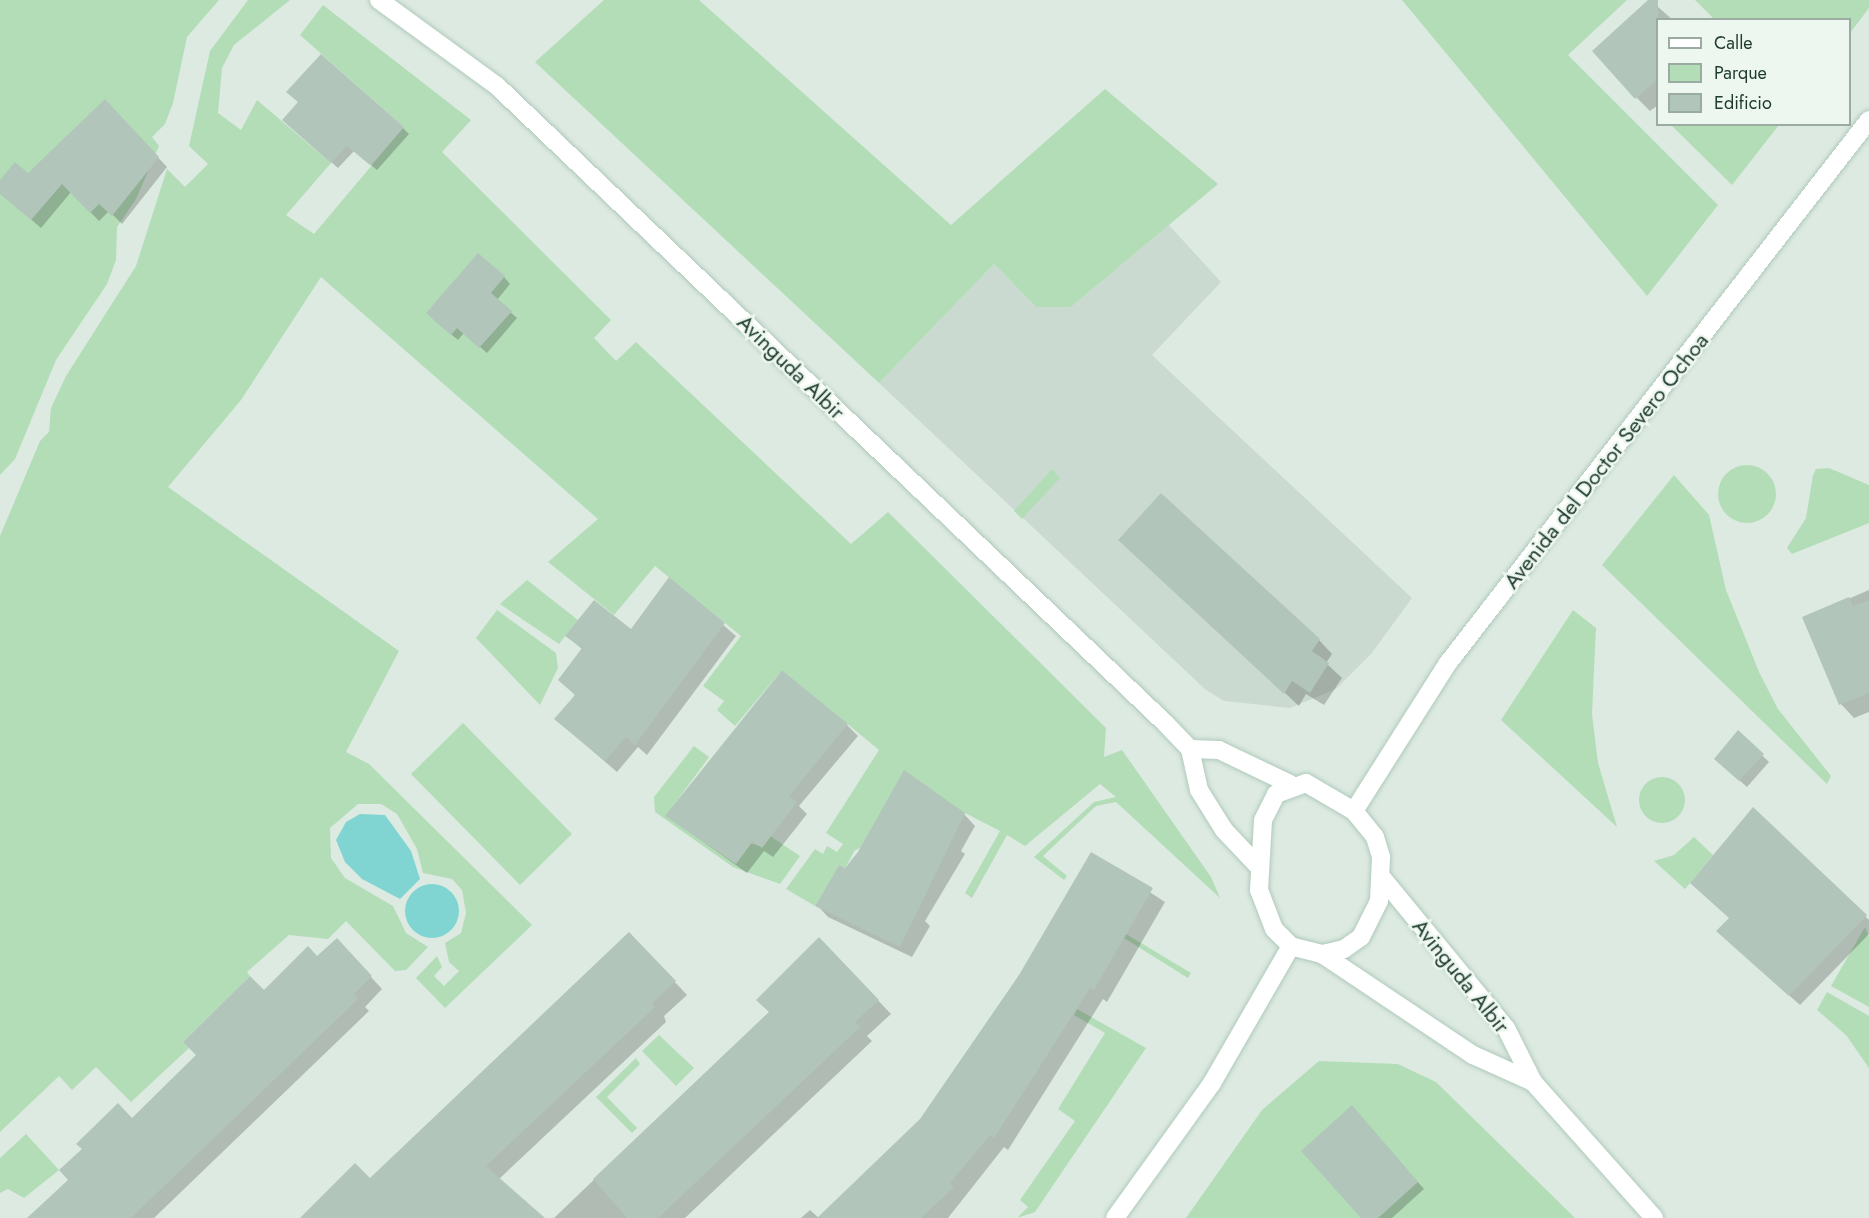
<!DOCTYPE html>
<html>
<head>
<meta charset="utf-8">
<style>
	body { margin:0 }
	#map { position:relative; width:1869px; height:1218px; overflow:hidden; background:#ddeae2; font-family:Jost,sans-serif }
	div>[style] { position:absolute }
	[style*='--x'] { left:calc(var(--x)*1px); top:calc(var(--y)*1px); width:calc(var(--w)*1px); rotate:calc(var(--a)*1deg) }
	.built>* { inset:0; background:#cbdad0 }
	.green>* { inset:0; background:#b3ddb7 }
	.round { border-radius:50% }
	.water>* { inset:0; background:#80d4d1 }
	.shadow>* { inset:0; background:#0003 }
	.building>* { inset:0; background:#b2c5ba }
	.roads { filter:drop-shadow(0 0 2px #afcabb) drop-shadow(0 0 2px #afcabb) }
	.secondary>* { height:18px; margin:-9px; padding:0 9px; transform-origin:9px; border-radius:9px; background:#fff }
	span { translate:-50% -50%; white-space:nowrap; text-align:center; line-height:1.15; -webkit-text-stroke:5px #edf7f0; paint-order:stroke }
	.street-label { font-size:22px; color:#1e3a2d }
	.legend { position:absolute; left:1656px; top:18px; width:195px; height:108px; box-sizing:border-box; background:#edf7f0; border:2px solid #9aaba2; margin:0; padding:8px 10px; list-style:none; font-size:18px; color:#1e3a2d }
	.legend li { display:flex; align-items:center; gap:12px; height:30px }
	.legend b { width:30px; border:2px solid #9aaba2 }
</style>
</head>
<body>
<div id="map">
	<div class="built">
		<div style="clip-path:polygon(1169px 225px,1221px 282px,1152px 355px,1412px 598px,1371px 654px,1336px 689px,1290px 708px,1224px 701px,1206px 690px,879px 383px,994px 264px,1036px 307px,1071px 307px)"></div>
	</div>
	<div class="green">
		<div style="clip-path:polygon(0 0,219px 0,187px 37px,173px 103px,165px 124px,152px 137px,159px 146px,136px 199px,117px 227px,116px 260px,107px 284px,56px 360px,15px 459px,0 475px)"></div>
		<div style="clip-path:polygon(248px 0,290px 0,234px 45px,222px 68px,218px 113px,241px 130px,257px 100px,331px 163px,286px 215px,314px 234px,404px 127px,300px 35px,323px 5px,471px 120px,442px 152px,611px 320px,594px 338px,616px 361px,636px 342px,851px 544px,888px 512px,1106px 728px,1104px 757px,1122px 750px,1211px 877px,1220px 898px,1116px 802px,1096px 806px,1043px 856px,1067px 876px,1064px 880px,1034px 857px,1094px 802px,1116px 797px,1100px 784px,1025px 846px,1007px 835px,972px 898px,965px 893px,1000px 831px,965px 813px,855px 850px,845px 868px,839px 865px,815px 906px,786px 889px,815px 849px,823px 854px,827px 846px,837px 852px,843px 844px,826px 833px,879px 750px,782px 670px,735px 726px,717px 710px,724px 701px,703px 686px,741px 636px,655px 566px,614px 615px,548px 562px,598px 519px,321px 277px,241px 400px,168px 487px,399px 651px,346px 752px,369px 764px,532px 925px,445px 1008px,416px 978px,437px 956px,442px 967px,434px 976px,444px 986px,459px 971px,449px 962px,445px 943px,461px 933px,466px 913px,462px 890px,452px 879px,423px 873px,417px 849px,397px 814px,381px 804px,358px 804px,330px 828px,331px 858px,345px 878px,393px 906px,406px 933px,428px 947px,406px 970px,395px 971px,346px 921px,328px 939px,289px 935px,247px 972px,250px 976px,183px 1042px,189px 1048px,131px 1102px,96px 1067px,72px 1090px,59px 1076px,0 1132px,0 536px,40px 441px,49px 432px,51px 408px,66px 376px,136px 266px,167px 169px,185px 187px,208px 164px,189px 146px,210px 51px)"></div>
		<div style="clip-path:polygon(604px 0,699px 0,951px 225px,1105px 89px,1218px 184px,1071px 307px,1036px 307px,994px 264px,879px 383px,535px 62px)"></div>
		<div style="clip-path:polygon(1402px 0,1627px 0,1568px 55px,1718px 205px,1647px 296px)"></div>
		<div style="clip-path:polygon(1695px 0,1869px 0,1869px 8px,1850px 33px,1850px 20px,1714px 19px)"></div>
		<div style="clip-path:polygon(1671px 125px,1779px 125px,1732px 185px)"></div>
		<div class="round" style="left:1718px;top:465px;width:58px;height:58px"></div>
		<div style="clip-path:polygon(1829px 468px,1869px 485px,1869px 523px,1792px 554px,1787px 548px,1806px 518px,1813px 475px,1816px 469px)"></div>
		<div style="clip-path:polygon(1052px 469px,1060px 478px,1022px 519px,1014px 511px)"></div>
		<div style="clip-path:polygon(1674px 475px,1709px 515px,1726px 590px,1759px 672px,1778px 709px,1831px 776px,1827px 784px,1602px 565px)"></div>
		<div style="clip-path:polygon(527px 580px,578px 620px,559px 644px,500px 604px)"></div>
		<div style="clip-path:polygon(497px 610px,556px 653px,558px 668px,540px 705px,476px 638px)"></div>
		<div style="clip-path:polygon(1573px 610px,1596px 628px,1592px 714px,1598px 763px,1617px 827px,1501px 720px)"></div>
		<div style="clip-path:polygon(463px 723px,572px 834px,520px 885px,411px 774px)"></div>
		<div style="clip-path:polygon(694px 746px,709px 757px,666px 816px,762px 847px,770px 836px,800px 856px,780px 884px,733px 867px,655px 812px,654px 797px)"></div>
		<div class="round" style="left:1639px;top:777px;width:46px;height:46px"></div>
		<div style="clip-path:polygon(1694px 837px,1713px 855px,1685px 889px,1654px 861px,1674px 855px)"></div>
		<div style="clip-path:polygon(1865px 927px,1869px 937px,1869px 1007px,1831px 986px)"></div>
		<div style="clip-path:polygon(1121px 931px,1191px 973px,1188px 978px,1119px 935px)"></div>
		<div style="clip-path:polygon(1827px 992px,1869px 1016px,1869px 1068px,1846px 1035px,1817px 1010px)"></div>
		<div style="clip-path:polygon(1077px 1009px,1146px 1048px,1035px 1212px,1017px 1218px,1028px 1207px,1020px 1200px,1075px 1121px,1058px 1109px,1105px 1033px,1074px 1015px)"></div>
		<div style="clip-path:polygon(659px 1035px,694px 1068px,676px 1086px,642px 1051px)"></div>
		<div style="clip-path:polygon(636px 1058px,640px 1064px,607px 1097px,637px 1128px,632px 1133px,596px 1097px)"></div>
		<div style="clip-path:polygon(1319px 1061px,1398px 1064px,1436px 1082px,1575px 1218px,1186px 1218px,1262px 1110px)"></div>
		<div style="clip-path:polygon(26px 1134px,59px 1170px,24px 1198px,8px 1189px,0 1193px,0 1158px)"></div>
	</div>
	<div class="water">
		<div style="clip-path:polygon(360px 814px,385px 815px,411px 851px,420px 879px,400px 899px,362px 879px,345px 862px,336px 840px,346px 822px)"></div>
		<div class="round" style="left:405px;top:884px;width:54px;height:54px"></div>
	</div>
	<div class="shadow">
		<div style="clip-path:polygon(1650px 0,1673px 20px,1658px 20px,1658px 105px,1650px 111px,1637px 98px)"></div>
		<div style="clip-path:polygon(300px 103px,403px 128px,409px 134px,377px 170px,354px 151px,338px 168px,291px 127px)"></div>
		<div style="clip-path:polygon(114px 110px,167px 167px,122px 224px,109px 211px,99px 221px,71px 192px,41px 228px,0 193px,0 182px,28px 175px)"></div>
		<div style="clip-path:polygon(504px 277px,510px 284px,497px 300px,517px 318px,487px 353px,464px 333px,458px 340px,434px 320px)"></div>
		<div style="clip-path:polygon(1134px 553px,1319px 640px,1332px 654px,1326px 663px,1342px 678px,1324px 705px,1306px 694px,1299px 706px)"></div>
		<div style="clip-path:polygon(669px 579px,736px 636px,647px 755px,638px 747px,617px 772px,568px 730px,583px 650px,567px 636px,631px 631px)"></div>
		<div style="clip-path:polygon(1869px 590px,1869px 712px,1854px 718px,1841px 704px,1804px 618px)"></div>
		<div style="clip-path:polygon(847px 725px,858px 736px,799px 806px,807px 814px,773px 857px,764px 851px,747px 873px,667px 816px)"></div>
		<div style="clip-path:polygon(1738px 732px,1769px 762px,1747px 787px,1722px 765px)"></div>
		<div style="clip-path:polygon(1753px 809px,1869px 920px,1869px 934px,1800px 1005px,1729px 942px)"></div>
		<div style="clip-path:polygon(964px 814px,975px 826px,961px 851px,965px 854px,925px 921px,930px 926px,912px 957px,828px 917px,817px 905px,845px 870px)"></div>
		<div style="clip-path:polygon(1091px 854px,1165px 902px,1107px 1002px,1103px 999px,1008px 1150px,1004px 1147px,948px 1218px,819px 1218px,922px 1120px,1020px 975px)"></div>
		<div style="clip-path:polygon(642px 947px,687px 995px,664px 1016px,666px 1022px,498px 1180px,542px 1218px,305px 1215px,355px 1165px,370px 1180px)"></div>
		<div style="clip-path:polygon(348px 952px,382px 989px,365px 1007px,369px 1011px,154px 1218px,29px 1218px,264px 992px,318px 958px)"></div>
		<div style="clip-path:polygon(832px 952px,891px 1014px,867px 1036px,872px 1041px,685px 1218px,554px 1218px)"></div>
		<div style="clip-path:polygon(1358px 1114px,1424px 1189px,1392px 1218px,1363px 1218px)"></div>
		<div style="clip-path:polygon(810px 1210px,819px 1218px,801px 1218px)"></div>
	</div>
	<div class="building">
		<div style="clip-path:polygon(1648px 0,1658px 0,1658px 79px,1635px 99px,1592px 51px)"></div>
		<div style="clip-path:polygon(321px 54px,404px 127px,370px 165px,347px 146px,331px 163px,282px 120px,298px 102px,286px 92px)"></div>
		<div style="clip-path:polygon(105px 99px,159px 157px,112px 216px,99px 204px,90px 213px,62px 184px,31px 220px,0 194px,0 180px,15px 162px,28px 173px)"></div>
		<div style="clip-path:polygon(478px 253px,505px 276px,491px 293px,512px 311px,479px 348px,457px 328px,451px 335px,426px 313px)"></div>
		<div style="clip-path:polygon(1161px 493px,1320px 639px,1312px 651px,1329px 663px,1310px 693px,1292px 681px,1284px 694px,1118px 540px)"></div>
		<div style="clip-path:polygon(669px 577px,725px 623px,635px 745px,626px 737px,605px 761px,554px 719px,575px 695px,558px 680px,582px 648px,565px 636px,594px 600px,631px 629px)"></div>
		<div style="clip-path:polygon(1849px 597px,1853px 606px,1869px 600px,1869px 693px,1839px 705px,1802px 617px)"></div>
		<div style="clip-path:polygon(782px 670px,848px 724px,789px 796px,797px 802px,762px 848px,753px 841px,736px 864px,665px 816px)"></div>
		<div style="clip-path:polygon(1738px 730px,1764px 754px,1739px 781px,1714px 759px)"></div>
		<div style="clip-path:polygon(904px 770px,965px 813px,900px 947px,815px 906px,839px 865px,845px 868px,858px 852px)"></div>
		<div style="clip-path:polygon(1753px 807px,1867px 915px,1789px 996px,1716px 931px,1729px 918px,1690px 883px)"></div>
		<div style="clip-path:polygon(1091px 852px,1153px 888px,1094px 990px,1090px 988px,994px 1138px,990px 1135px,950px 1183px,954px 1187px,921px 1218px,817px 1218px,920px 1119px,1019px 975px)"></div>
		<div style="clip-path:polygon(629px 932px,676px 981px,652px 1003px,654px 1008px,486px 1166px,545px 1218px,300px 1218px,355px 1163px,370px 1178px)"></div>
		<div style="clip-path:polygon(819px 937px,879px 1000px,855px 1022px,860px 1027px,658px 1218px,627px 1218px,593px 1179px,769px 1012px,756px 1000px)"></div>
		<div style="clip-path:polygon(337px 938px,372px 976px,354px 994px,358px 999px,131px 1218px,27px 1218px,68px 1180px,59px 1170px,82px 1149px,76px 1144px,118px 1103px,132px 1118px,196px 1055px,183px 1042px,250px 976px,264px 990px,308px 946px,317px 956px)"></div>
		<div style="clip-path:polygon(1352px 1105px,1418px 1182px,1378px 1218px,1361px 1218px,1301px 1151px)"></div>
	</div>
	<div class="roads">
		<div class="secondary">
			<div style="--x:379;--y:0;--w:146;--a:36.1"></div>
			<div style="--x:497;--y:86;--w:923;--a:43.64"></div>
			<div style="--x:1165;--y:723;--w:36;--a:46"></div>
			<div style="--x:1190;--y:749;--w:42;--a:77.6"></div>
			<div style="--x:1199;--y:790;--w:47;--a:58"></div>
			<div style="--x:1224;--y:830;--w:50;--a:46.6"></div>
			<div style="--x:1190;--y:749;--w:29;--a:2"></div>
			<div style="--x:1219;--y:750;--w:79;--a:25.6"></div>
			<div style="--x:1306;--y:783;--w:56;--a:30.3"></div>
			<div style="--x:1354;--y:811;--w:33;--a:51"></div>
			<div style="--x:1375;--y:837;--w:21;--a:73"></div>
			<div style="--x:1381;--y:857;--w:44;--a:92.6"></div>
			<div style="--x:1379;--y:901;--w:40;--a:116.6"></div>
			<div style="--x:1361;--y:937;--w:21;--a:145"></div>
			<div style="--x:1344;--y:949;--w:23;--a:167"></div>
			<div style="--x:1322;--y:954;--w:32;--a:-166"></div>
			<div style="--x:1291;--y:946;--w:24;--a:-135"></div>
			<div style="--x:1274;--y:929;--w:42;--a:-111"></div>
			<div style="--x:1259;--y:890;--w:70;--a:-86.7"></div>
			<div style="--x:1263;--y:820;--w:29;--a:-63"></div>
			<div style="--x:1276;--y:794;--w:32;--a:-20"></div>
			<div style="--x:1354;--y:811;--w:175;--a:-57.6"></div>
			<div style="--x:1448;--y:663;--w:687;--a:-52.21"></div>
			<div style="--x:1383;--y:879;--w:193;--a:50.5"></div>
			<div style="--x:1506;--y:1028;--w:60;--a:63.4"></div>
			<div style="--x:1533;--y:1082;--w:182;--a:48.3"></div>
			<div style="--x:1322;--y:954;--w:182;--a:33.8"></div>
			<div style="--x:1473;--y:1055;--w:66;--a:24.2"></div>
			<div style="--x:1115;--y:1218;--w:166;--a:-54.3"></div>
			<div style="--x:1212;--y:1083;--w:158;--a:-60"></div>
		</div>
	</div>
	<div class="street-label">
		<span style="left:791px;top:367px;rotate:44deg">Avinguda Albir</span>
		<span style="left:1606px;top:461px;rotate:-52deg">Avenida del Doctor Severo Ochoa</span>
		<span style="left:1461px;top:976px;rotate:51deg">Avinguda Albir</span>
	</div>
	<ul class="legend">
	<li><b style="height:8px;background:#fff"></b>Calle</li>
	<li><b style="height:16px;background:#b3ddb7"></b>Parque</li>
	<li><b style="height:16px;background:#b2c5ba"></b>Edificio</li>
	</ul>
</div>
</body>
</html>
